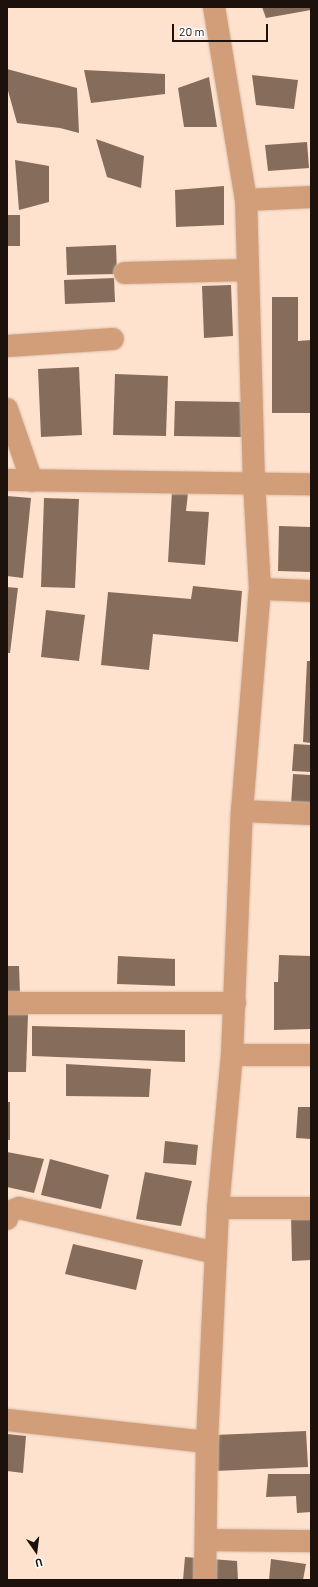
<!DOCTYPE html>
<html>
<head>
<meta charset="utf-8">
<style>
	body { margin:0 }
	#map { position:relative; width:318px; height:1587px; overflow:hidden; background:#fee2ce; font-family:Barlow,sans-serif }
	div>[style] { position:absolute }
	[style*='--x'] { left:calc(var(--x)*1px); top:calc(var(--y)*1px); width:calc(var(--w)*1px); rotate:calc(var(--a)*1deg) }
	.building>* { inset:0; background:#866d5b }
	.roads { filter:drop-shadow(0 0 1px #dac1af) drop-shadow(0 0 1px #dac1af) }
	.minor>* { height:22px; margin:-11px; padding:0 11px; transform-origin:11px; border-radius:11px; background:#d29e79 }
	span { translate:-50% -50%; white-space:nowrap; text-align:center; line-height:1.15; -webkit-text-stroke:3.5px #fff; paint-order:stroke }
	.frame { position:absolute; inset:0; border:8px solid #1c120b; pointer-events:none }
	.north { position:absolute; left:16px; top:1531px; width:40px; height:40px; -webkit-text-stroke:3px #fff; paint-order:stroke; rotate:166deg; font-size:11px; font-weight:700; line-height:16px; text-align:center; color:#1c120b }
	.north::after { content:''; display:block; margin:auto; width:14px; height:18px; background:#1c120b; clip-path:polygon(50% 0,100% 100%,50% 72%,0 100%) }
	.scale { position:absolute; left:172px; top:24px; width:96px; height:18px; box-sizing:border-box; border:2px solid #1c120b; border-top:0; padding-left:5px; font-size:12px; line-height:14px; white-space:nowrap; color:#1c120b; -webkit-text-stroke:3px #fff; paint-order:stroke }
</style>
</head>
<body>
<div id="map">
	<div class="building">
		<div style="clip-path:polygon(262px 7px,311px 7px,311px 10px,266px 18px)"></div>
		<div style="clip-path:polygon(7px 69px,77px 88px,79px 133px,60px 128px,17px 123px,7px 87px)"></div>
		<div style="clip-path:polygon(84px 70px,165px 74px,165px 94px,91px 103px)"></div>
		<div style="clip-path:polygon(252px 75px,298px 80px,294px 109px,256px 105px)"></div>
		<div style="clip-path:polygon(209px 77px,217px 127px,184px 127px,178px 88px)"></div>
		<div style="clip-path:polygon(96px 139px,144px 156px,141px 188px,107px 177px)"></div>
		<div style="clip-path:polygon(307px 142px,309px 168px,268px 171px,265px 145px)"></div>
		<div style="clip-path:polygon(15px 160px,49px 166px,49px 202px,19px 210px)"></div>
		<div style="clip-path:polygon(224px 186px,224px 225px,176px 227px,175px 190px)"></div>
		<div style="clip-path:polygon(7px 215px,20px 215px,20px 246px,7px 246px)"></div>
		<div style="clip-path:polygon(116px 245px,117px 274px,67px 275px,66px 247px)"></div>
		<div style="clip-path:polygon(114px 278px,115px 302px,65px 304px,64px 280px)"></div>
		<div style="clip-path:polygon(231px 285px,233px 336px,204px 338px,202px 286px)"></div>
		<div style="clip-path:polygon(272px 297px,298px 297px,298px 341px,311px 340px,311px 413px,272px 413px)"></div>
		<div style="clip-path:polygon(79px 367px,82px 435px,41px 437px,38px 369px)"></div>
		<div style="clip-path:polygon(115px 374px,168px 376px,166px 436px,113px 435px)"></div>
		<div style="clip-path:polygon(175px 401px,243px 402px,242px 437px,174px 436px)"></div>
		<div style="clip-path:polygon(172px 491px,188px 493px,186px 511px,209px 512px,205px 565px,168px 562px)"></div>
		<div style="clip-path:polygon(7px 496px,31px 498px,23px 578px,7px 576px)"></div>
		<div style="clip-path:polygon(44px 498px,79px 499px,75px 588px,41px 587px)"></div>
		<div style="clip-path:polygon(279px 526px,311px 527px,311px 572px,278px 571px)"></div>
		<div style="clip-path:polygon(193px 586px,242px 591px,238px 642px,153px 634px,149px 670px,101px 665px,108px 592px,191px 599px)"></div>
		<div style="clip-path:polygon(7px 587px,18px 588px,10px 653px,7px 653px)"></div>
		<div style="clip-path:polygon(46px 610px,85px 615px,79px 661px,41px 657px)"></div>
		<div style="clip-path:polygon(307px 661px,311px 661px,311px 743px,303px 742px)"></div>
		<div style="clip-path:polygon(294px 744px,311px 745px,311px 772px,292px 771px)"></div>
		<div style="clip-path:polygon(293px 774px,311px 775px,311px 806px,291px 805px)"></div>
		<div style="clip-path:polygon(279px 955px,311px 956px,311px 1029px,274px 1030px,274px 982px,278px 982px)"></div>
		<div style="clip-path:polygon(118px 956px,175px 959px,175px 986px,117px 984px)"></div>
		<div style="clip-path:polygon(7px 966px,19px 966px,20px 994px,7px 994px)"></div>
		<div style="clip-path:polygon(7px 1014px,28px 1014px,26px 1072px,7px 1072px)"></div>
		<div style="clip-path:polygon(32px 1026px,185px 1030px,185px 1062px,32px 1056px)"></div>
		<div style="clip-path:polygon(66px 1064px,151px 1069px,149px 1097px,66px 1096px)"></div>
		<div style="clip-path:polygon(7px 1102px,10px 1102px,10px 1140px,7px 1140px)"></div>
		<div style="clip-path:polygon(298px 1107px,311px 1107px,311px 1139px,296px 1138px)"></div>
		<div style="clip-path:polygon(165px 1141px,198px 1145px,196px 1165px,163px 1163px)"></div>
		<div style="clip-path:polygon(7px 1152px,44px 1159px,34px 1193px,7px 1187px)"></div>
		<div style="clip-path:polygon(50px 1159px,109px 1175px,101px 1209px,41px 1195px)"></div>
		<div style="clip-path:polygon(145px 1172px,192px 1181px,181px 1226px,136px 1219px)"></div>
		<div style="clip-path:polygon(311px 1213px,311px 1260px,292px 1261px,291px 1214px)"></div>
		<div style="clip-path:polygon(73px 1244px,143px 1260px,136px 1290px,65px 1274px)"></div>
		<div style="clip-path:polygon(306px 1431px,308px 1467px,215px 1471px,214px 1435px)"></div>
		<div style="clip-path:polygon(7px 1434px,26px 1436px,23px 1473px,7px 1471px)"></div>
		<div style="clip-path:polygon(268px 1474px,311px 1474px,311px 1512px,297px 1513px,296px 1496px,266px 1497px)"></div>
		<div style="clip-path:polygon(185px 1557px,237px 1561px,238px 1580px,183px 1580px)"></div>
		<div style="clip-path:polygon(271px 1559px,306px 1564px,303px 1580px,269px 1580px)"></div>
	</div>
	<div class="roads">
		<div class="minor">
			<div style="--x:246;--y:200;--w:65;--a:-2.6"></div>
			<div style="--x:125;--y:273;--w:122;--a:-1.4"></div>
			<div style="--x:7;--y:346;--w:106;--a:-3.8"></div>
			<div style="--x:7;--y:409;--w:76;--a:70.9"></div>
			<div style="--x:7;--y:480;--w:304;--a:0.8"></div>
			<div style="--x:260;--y:589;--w:51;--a:2.2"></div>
			<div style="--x:242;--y:811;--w:69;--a:2.5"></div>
			<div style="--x:7;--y:1003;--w:228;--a:0"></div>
			<div style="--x:232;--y:1055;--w:79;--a:0"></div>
			<div style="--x:218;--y:1208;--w:93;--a:0"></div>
			<div style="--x:7;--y:1219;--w:7;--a:-74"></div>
			<div style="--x:9;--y:1212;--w:11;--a:-22"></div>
			<div style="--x:19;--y:1208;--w:202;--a:12.9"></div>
			<div style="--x:7;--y:1420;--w:201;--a:6.3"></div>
			<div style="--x:207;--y:1540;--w:104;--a:0.6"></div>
			<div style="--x:205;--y:1580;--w:138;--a:-89.2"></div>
			<div style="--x:207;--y:1442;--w:234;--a:-87.3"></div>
			<div style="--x:218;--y:1208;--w:154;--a:-84.8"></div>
			<div style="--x:232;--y:1055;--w:244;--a:-87.7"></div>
			<div style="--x:242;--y:811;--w:223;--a:-85.4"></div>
			<div style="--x:260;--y:589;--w:106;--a:-93.2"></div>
			<div style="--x:254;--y:483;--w:283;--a:-91.6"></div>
			<div style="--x:246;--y:200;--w:196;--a:-99.4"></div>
		</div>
	</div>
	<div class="frame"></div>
	<div class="north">U</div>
	<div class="scale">20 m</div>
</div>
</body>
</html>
